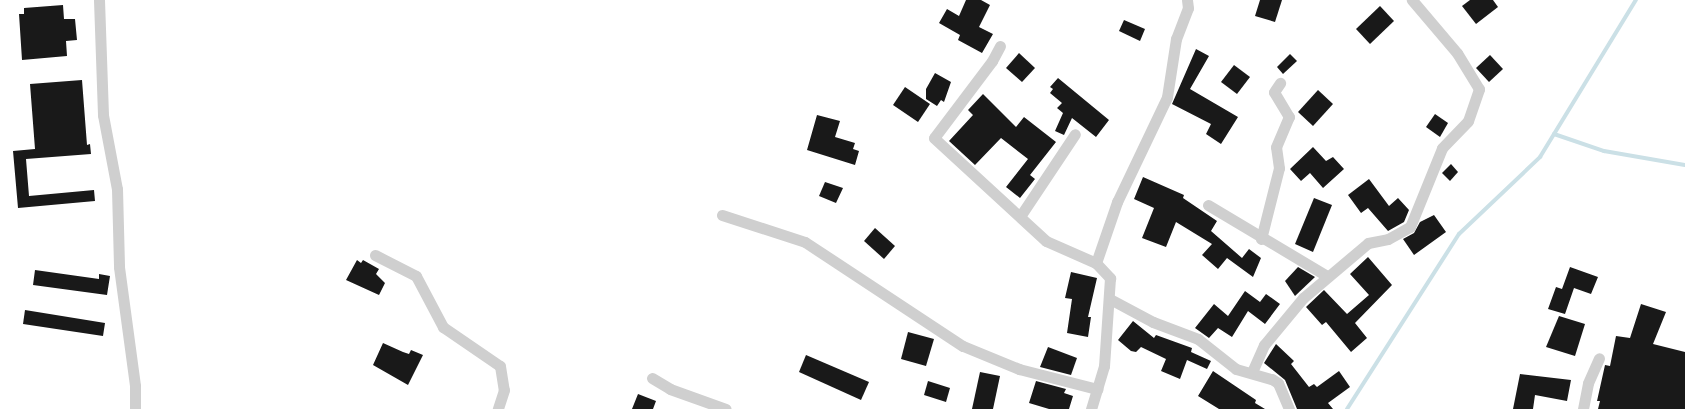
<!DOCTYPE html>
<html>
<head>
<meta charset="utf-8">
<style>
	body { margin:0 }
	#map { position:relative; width:1685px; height:409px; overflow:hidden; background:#fff; font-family:"Golos Text",sans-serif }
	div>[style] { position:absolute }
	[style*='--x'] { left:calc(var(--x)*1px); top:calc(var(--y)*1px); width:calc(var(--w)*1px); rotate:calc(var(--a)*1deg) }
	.stream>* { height:4px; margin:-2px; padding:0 2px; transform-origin:2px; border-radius:2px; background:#cbe0e6 }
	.building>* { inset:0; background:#191919 }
	.minor>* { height:11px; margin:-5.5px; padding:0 5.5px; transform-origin:5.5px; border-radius:5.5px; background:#cfcfcf }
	span { translate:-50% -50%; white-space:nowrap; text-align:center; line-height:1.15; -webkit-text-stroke:5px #fff; paint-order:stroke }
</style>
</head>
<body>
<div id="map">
	<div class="stream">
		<div style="--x:1554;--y:134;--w:53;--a:18.8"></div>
		<div style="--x:1604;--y:151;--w:82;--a:9.8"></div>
		<div style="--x:1347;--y:409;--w:208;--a:-57.4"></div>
		<div style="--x:1459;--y:234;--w:112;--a:-43.5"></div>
		<div style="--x:1540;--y:157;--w:184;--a:-58.6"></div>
	</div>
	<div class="building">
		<div style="clip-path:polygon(966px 0,981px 0,990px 5px,979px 27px,993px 34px,982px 53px,958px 40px,960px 35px,939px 23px,947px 9px,959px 16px)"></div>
		<div style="clip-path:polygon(1260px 0,1282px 0,1275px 22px,1255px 16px)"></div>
		<div style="clip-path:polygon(1470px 0,1493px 0,1498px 7px,1476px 24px,1462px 6px)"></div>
		<div style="clip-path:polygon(63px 5px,64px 19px,75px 19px,77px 40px,66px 41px,67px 56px,22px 60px,19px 14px,24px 14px,24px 8px)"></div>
		<div style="clip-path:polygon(1380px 6px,1394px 21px,1370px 44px,1356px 29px)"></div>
		<div style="clip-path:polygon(1124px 20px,1145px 29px,1140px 41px,1119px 31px)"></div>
		<div style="clip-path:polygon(1196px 49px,1209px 56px,1190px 89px,1238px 117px,1221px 144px,1206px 134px,1211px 124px,1172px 104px)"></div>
		<div style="clip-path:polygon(1019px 53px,1035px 68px,1022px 82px,1006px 68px)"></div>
		<div style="clip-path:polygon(1290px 54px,1297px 61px,1283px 74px,1277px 67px)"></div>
		<div style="clip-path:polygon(1490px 55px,1503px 69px,1489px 82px,1476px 68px)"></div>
		<div style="clip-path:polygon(1234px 65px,1250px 77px,1237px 94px,1221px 82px)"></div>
		<div style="clip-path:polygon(935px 73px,951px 82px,944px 102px,941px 100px,937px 106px,926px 99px,926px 89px)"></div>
		<div style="clip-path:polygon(1058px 78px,1109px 120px,1096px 137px,1072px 118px,1064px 135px,1055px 131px,1063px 113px,1057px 108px,1062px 103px,1050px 93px,1053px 89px,1050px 87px)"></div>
		<div style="clip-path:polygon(82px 80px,87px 145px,90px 144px,91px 154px,26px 159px,29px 196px,94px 190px,95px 201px,18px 208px,13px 151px,35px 149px,30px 84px)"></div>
		<div style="clip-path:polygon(905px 87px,930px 104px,918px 122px,893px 105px)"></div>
		<div style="clip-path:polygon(1318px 90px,1333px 104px,1313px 126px,1298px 112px)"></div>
		<div style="clip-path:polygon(983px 94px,1016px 127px,1024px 117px,1056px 142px,1030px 175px,1035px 179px,1020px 198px,1006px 187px,1028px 159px,1001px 138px,975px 165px,949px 141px,973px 115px,968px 110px)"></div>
		<div style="clip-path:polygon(1435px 114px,1448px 123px,1440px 137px,1426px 127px)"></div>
		<div style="clip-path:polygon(817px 115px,840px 121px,835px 137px,855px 143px,853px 149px,859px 151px,855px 165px,807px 150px)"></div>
		<div style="clip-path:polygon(1313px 147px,1326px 161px,1333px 157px,1344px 169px,1323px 188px,1310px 173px,1301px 181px,1290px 169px)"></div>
		<div style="clip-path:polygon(1451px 164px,1458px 172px,1450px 181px,1442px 173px)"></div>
		<div style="clip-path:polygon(1143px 177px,1184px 195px,1183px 198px,1217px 221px,1211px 231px,1242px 258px,1249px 249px,1261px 258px,1253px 277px,1227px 258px,1218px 269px,1202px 255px,1212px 244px,1176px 222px,1166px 247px,1142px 238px,1154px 208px,1134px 199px)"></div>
		<div style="clip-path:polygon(1369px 179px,1389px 206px,1398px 198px,1409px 210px,1404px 222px,1388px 231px,1368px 208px,1361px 213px,1348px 195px)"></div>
		<div style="clip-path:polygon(825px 182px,843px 188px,836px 203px,819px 196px)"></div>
		<div style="clip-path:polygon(1314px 198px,1332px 205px,1313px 252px,1295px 244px)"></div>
		<div style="clip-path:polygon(1434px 215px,1446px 232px,1414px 255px,1403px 239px,1414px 233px,1420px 222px)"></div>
		<div style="clip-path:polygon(875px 228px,895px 246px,884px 259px,864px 241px)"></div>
		<div style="clip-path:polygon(1368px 257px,1392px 285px,1355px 323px,1367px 338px,1351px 352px,1326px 322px,1322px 325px,1306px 307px,1324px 290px,1347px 314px,1369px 295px,1350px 274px)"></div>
		<div style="clip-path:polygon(357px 260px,361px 263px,363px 260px,379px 269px,376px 274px,385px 283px,379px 295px,346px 280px)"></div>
		<div style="clip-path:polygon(1298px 267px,1315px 277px,1295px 296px,1285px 281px)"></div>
		<div style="clip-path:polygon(1570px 267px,1598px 277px,1591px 294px,1574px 288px,1565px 314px,1548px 309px,1556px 287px,1562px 289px)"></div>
		<div style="clip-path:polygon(35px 270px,99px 279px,99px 274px,110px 276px,107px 295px,33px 285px)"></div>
		<div style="clip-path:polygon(1071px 272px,1097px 278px,1088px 317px,1091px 317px,1088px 337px,1067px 333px,1072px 299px,1065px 298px)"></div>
		<div style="clip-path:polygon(1245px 291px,1260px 302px,1266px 294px,1280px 304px,1265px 324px,1248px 311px,1232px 337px,1218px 328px,1209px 338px,1195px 328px,1214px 304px,1228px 316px)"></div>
		<div style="clip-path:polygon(1641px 304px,1666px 312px,1653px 344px,1685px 352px,1685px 409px,1598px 409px,1600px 401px,1597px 401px,1605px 365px,1610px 366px,1616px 336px,1630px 338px)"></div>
		<div style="clip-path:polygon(25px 310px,105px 323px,103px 336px,23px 324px)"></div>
		<div style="clip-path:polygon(1559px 316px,1585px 324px,1575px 356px,1546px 347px)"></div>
		<div style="clip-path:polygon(1133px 321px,1154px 338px,1156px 335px,1192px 348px,1191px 352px,1211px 361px,1207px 369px,1187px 360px,1180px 379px,1161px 371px,1166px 359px,1141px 347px,1136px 352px,1131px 351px,1118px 340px)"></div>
		<div style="clip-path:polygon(908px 332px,934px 339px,926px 366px,901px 359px)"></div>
		<div style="clip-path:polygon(383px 343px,403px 352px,409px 354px,411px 350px,423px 355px,408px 385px,373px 365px)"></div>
		<div style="clip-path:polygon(1276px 344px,1294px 361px,1291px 364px,1309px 387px,1314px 384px,1317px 387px,1339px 371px,1350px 387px,1328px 403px,1333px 409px,1297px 409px,1285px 380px,1264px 363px)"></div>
		<div style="clip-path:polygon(1048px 347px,1077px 358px,1071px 375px,1040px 367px)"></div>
		<div style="clip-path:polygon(806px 355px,869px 382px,861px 400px,799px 372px)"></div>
		<div style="clip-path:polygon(1213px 371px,1256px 400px,1255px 403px,1265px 409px,1219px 409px,1198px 396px)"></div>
		<div style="clip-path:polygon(980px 372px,1000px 376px,993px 409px,972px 409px)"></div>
		<div style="clip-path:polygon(1520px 374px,1571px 380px,1567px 401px,1535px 395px,1533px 409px,1513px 409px)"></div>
		<div style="clip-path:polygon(928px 381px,950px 388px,946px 402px,924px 395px)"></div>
		<div style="clip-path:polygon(1036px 381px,1066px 389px,1064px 393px,1073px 396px,1069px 409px,1049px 409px,1029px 403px)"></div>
		<div style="clip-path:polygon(638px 394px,656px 401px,653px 409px,632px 409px)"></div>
	</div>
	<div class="minor">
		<div style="--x:99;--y:0;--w:115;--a:88"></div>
		<div style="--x:103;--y:115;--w:75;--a:79.3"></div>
		<div style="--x:117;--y:189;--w:78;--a:88.5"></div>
		<div style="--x:119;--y:267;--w:120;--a:82.3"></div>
		<div style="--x:135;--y:386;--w:23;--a:90"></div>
		<div style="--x:1000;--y:46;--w:17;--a:118"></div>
		<div style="--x:992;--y:61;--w:96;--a:127"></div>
		<div style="--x:934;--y:138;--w:152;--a:42.6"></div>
		<div style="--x:1046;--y:241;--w:55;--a:23.7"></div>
		<div style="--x:1096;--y:263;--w:21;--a:47"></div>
		<div style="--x:1110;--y:278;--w:88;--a:93.9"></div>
		<div style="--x:1104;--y:366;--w:45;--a:106.8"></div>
		<div style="--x:1208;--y:205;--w:139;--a:30.8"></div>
		<div style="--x:722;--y:215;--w:87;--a:18"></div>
		<div style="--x:805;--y:242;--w:189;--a:33.4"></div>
		<div style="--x:963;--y:346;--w:61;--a:22.3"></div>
		<div style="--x:1019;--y:369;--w:81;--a:14.4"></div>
		<div style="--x:1021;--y:215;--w:97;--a:-56.3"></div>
		<div style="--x:1261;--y:239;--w:73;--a:-75.8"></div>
		<div style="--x:1279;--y:168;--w:21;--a:-98"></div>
		<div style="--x:1276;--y:147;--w:33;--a:-67"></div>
		<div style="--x:1289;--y:117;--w:29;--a:-121"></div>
		<div style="--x:1274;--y:92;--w:11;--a:-56"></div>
		<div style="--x:375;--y:255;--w:46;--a:27.1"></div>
		<div style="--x:416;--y:276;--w:58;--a:62.1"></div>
		<div style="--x:443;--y:327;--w:69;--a:34.4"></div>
		<div style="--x:500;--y:366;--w:24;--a:81"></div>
		<div style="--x:504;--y:390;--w:20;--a:108"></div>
		<div style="--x:1096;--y:263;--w:65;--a:-71"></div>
		<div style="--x:1117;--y:202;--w:116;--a:-64.5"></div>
		<div style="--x:1167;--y:97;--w:59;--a:-81.2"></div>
		<div style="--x:1176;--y:39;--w:33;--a:-69"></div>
		<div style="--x:1188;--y:8;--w:8;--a:-97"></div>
		<div style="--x:1110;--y:299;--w:49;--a:28.1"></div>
		<div style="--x:1153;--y:322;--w:48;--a:20.7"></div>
		<div style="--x:1198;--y:339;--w:48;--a:38.3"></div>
		<div style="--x:1236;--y:369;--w:37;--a:16"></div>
		<div style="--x:1272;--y:379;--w:7;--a:34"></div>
		<div style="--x:1278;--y:383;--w:28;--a:67"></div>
		<div style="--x:1252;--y:372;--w:30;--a:-66"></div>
		<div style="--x:1264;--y:345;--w:61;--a:-50.3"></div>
		<div style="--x:1303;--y:298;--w:85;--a:-40.2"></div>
		<div style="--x:1368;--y:243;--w:20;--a:-11"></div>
		<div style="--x:1388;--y:239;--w:25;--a:-29"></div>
		<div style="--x:1410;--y:227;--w:85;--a:-67.9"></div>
		<div style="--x:1442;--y:148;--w:37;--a:-46"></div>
		<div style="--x:1468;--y:121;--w:34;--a:-71"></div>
		<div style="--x:1479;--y:89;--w:42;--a:-121.4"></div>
		<div style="--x:1457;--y:53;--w:70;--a:-130.3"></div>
		<div style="--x:652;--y:378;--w:21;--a:31"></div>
		<div style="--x:670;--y:389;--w:59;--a:19.7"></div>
		<div style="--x:1583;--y:409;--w:26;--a:-79"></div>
		<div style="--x:1588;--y:383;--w:27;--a:-66"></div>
	</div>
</div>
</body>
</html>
